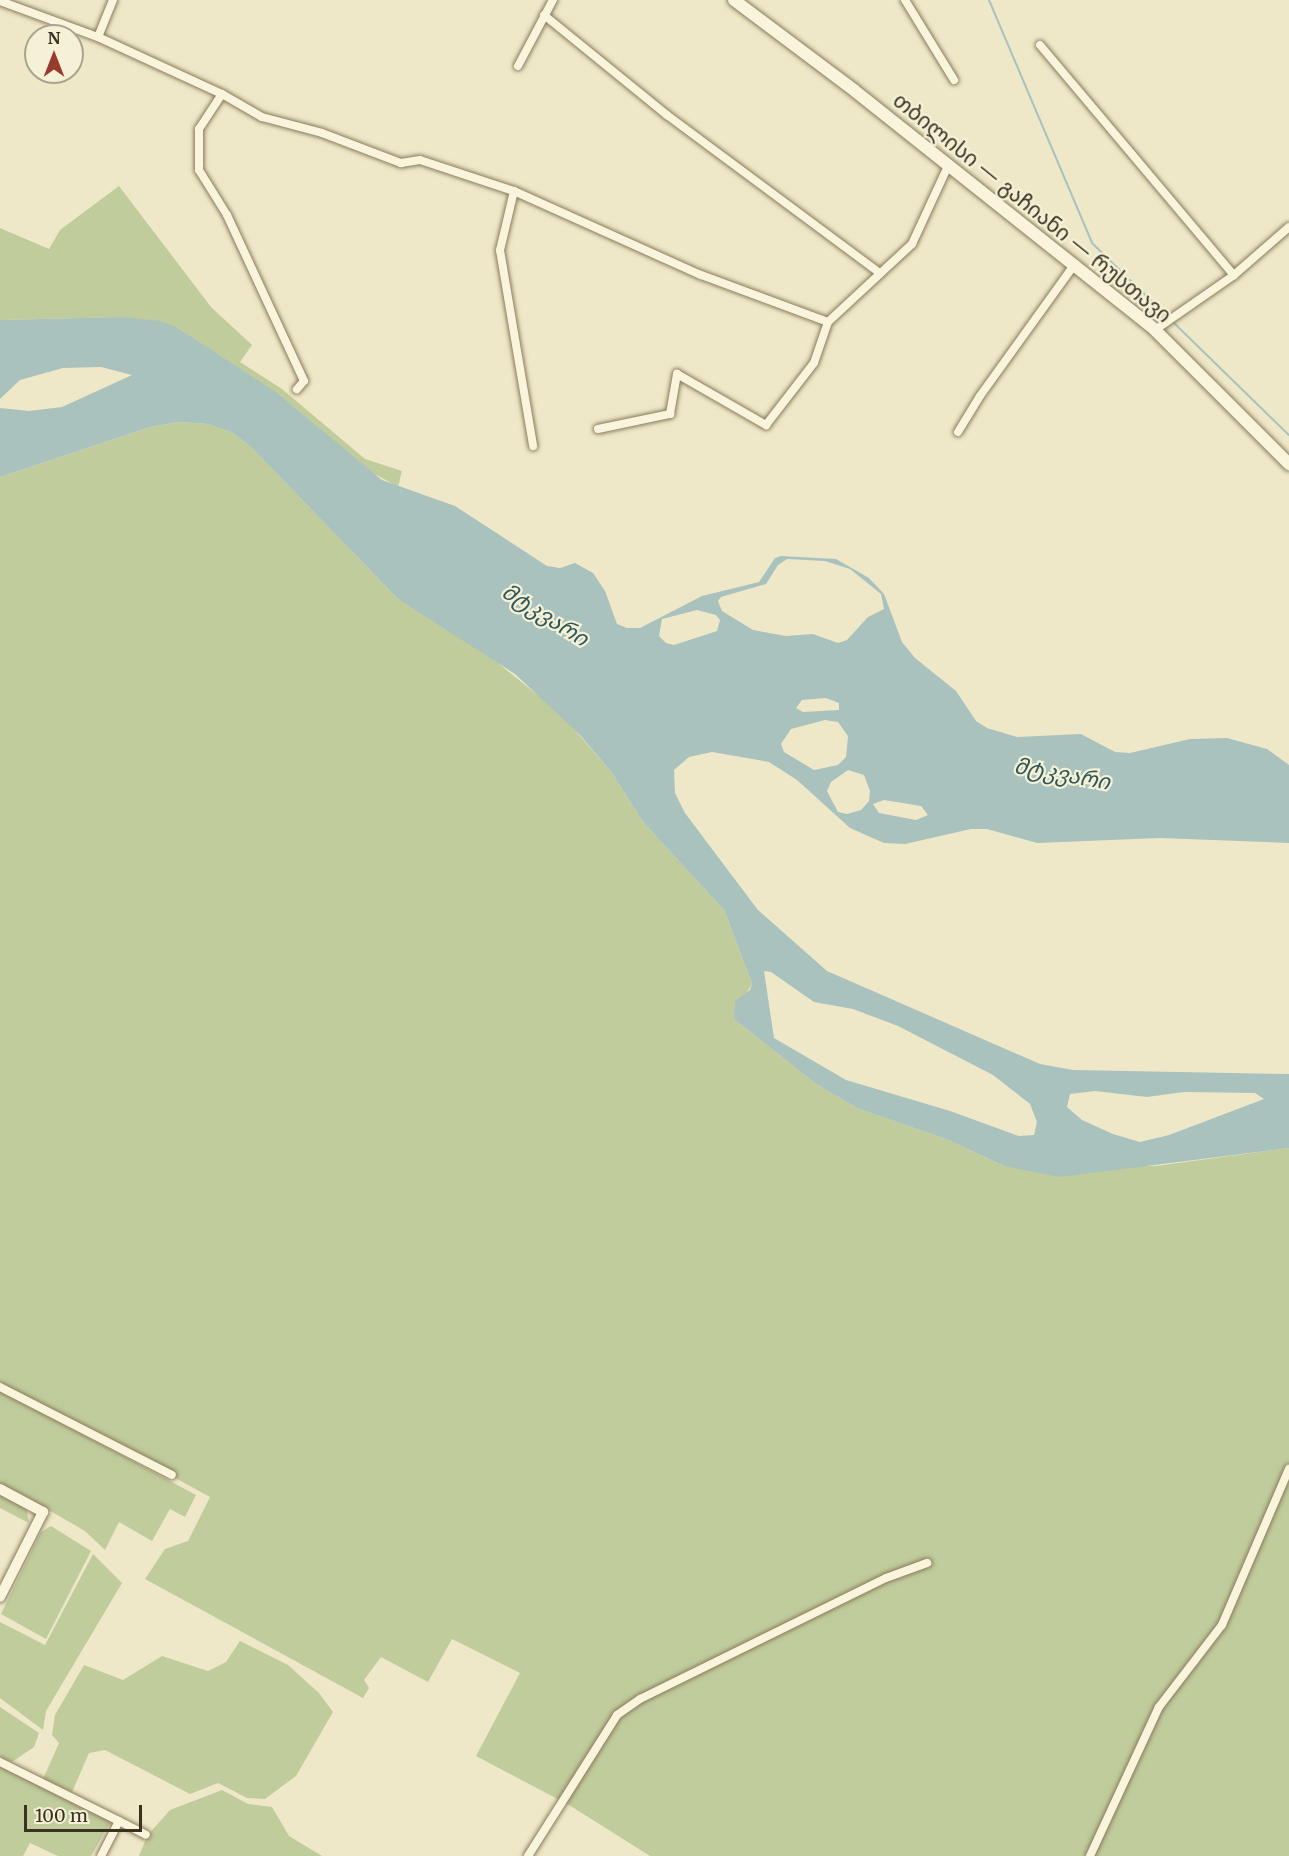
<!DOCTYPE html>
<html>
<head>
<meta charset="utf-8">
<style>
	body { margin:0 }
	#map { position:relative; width:1289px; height:1856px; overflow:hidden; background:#eee8c8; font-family:Merriweather,"Noto Sans Georgian",serif }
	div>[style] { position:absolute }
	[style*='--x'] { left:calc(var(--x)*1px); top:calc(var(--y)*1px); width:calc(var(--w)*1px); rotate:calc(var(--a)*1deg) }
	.green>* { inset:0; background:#c0cc9c }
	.water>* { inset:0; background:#a9c2be }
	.stream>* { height:2px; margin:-1px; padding:0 1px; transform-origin:1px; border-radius:1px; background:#a9c2be }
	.roads { filter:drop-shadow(0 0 2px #8a7b5d) drop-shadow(0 0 2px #8a7b5d) }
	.minor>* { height:8px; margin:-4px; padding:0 4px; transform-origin:4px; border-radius:4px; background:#f9f4db }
	.tertiary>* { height:10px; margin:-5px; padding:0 5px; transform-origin:5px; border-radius:5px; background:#f9f4db }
	.secondary>* { height:12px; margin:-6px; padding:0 6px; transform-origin:6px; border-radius:6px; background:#f9f4db }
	span { translate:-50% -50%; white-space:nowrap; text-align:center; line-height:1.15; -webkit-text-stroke:4.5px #f5f1d7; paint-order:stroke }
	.street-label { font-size:21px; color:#3a3120 }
	.water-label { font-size:22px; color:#30575a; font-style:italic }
	.north { position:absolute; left:24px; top:24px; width:60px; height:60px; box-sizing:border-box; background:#f5f1d7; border:2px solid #aaa48e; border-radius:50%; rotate:0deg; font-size:16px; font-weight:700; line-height:24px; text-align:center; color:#3a3120 }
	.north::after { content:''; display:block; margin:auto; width:21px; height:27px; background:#983b2e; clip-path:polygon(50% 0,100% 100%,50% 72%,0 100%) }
	.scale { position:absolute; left:24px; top:1805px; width:118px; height:27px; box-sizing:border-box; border:3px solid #3a3120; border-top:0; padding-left:8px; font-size:18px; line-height:21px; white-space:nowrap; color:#3a3120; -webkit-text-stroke:4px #f5f1d7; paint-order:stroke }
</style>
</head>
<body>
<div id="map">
	<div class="green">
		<div style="clip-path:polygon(119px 186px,211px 307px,252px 345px,240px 362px,282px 389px,365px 459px,402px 471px,398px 487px,368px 470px,294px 407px,178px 328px,121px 317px,0 320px,0 228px,49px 249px,60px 230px)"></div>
		<div style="clip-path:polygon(179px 422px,208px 424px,233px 433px,251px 447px,398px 599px,487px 654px,562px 715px,612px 773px,643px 822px,724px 910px,752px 983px,734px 1019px,816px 1084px,859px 1109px,946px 1139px,1004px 1166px,1156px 1166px,1289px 1148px,1289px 1856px,650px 1856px,569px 1805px,476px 1756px,520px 1673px,452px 1639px,428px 1682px,381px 1657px,364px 1680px,369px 1688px,363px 1698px,145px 1579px,165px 1549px,188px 1541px,210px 1497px,0 1382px,0 477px,150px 427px)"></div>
		<div style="clip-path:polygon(0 1390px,196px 1495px,185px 1517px,170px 1509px,152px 1541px,119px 1522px,105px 1550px,85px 1531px,19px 1493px,3px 1489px,0 1485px)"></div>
		<div style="clip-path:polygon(0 1492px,26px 1505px,29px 1523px,0 1508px)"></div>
		<div style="clip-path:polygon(51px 1526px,91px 1551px,46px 1639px,1px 1614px,41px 1532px)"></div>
		<div style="clip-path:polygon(93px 1554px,122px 1583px,46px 1711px,43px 1730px,0 1698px,0 1622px,45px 1645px)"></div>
		<div style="clip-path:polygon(240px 1641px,288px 1665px,319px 1693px,333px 1712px,296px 1776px,265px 1799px,247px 1798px,218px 1783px,190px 1794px,105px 1750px,89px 1753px,72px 1792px,43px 1779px,59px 1743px,52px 1735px,55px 1715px,84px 1665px,123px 1680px,162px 1656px,208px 1671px,226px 1662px)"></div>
		<div style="clip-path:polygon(0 1707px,39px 1733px,34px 1747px,12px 1762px,0 1757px)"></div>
		<div style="clip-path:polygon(0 1766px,111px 1821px,91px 1856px,58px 1856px,30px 1843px,23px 1856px,0 1856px)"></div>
		<div style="clip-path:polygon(222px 1790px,248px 1804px,272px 1807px,289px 1836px,322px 1856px,139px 1856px,147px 1836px,170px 1810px)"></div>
	</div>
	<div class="water">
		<div style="clip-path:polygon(evenodd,121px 317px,161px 321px,178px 328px,277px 393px,382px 480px,455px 506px,547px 566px,560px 568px,575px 563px,593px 573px,605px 591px,617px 624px,627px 628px,640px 628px,702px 596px,759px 582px,775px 558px,781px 556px,836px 559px,869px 578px,884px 594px,902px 642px,915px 658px,956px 691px,976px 721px,987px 728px,1017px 737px,1081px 734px,1115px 752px,1130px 753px,1190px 739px,1227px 738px,1267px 749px,1285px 762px,1289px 765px,1289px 843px,1160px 838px,1037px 843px,987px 829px,971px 829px,905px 844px,884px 843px,850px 828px,797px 780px,769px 762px,712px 752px,689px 757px,674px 770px,675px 793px,685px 813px,721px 861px,758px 910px,827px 971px,1040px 1064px,1073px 1070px,1289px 1074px,1289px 1148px,1059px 1177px,1004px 1166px,946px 1139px,859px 1109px,816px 1084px,734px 1019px,735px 1001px,750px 990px,752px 983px,724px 910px,643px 822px,612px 773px,580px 735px,515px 674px,398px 599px,251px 447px,233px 433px,208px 424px,179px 422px,150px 427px,0 477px,0 408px,29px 411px,62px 407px,132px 375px,101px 367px,63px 368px,20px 380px,0 399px,0 320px,121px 317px,787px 559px,825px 561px,850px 569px,881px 594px,884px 609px,868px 617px,847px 640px,838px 643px,813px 634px,786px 636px,753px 630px,722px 611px,718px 601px,721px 597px,766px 584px,778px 565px,787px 559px,121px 317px,697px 610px,716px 615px,720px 620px,717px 631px,674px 645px,666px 643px,659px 636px,662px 619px,697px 610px,121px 317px,826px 698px,839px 703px,839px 710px,803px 712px,796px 708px,802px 700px,826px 698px,121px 317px,825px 720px,838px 722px,848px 736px,846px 757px,838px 765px,814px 770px,784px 752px,781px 744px,791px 729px,825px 720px,121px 317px,848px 770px,864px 775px,870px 791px,869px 801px,861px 810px,847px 814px,838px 812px,827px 791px,831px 782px,848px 770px,121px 317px,884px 800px,921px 806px,928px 815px,916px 820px,879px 813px,873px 804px,884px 800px,121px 317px,764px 971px,771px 972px,814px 1002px,853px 1009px,898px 1026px,993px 1075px,1030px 1104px,1037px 1122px,1034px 1135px,1019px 1136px,950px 1111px,846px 1080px,774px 1038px,764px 971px,121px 317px,1095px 1091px,1147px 1097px,1184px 1092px,1255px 1093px,1264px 1099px,1169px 1135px,1140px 1142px,1113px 1134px,1082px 1120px,1067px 1107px,1070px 1094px,1095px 1091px)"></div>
	</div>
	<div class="stream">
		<div style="--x:989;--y:0;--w:264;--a:67"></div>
		<div style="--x:1092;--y:243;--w:275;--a:44.3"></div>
	</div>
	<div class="roads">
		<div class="minor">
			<div style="--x:905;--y:0;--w:94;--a:58.5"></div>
			<div style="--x:0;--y:1;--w:104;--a:20.2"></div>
			<div style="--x:98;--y:37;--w:136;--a:24.7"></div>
			<div style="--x:222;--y:94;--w:46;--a:29.9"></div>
			<div style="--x:262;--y:117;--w:62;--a:14.9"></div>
			<div style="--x:322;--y:133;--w:85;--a:20.8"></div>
			<div style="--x:401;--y:163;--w:19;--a:-9"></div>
			<div style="--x:420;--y:160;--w:99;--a:18.3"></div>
			<div style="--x:514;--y:191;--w:205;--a:24.2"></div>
			<div style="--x:701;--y:275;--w:135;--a:20.3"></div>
			<div style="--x:544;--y:15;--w:159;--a:39.1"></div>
			<div style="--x:667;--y:115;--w:265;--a:36.6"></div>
			<div style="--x:98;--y:37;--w:40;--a:-68"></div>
			<div style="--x:1040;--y:45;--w:301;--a:49.9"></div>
			<div style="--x:518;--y:66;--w:75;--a:-62.1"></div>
			<div style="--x:222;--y:94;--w:42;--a:123.3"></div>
			<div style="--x:199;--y:129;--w:41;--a:90"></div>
			<div style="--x:199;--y:170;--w:53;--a:58.1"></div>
			<div style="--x:227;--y:215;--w:183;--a:65.1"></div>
			<div style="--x:304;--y:381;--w:11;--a:131"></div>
			<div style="--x:514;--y:191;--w:61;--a:103.3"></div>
			<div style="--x:500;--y:250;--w:199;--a:80.4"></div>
			<div style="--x:1155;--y:330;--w:96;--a:-34.8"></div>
			<div style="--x:1234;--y:275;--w:73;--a:-41.1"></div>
			<div style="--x:598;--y:429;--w:74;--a:-11.8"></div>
			<div style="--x:670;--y:414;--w:41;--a:-80.1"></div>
			<div style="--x:677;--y:374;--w:103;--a:29.8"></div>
			<div style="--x:766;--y:425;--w:78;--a:-52.3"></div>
			<div style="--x:814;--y:363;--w:43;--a:-71.1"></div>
			<div style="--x:828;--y:322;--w:115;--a:-42.9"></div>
			<div style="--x:912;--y:244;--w:86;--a:-65.2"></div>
			<div style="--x:958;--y:432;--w:42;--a:-58.6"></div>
			<div style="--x:980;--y:396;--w:163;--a:-54.3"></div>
			<div style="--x:0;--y:1387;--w:193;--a:27.1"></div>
			<div style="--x:0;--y:1762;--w:133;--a:26.4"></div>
			<div style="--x:119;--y:1821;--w:39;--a:117"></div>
			<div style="--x:119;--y:1821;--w:30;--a:27"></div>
			<div style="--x:528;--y:1856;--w:167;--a:-57.7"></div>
			<div style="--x:617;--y:1715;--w:28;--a:-35"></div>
			<div style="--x:640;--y:1699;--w:274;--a:-26.2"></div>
			<div style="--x:886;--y:1578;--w:44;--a:-20.1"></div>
			<div style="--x:1090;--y:1856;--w:164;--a:-65.2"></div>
			<div style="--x:1159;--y:1707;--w:103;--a:-52.5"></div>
			<div style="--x:1222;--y:1625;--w:170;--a:-66.8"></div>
		</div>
		<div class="tertiary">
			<div style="--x:0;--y:1489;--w:49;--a:28.1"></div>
			<div style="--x:43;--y:1512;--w:95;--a:116.8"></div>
		</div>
		<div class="secondary">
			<div style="--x:734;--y:0;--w:151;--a:36.9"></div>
			<div style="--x:855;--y:91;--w:384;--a:38.5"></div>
			<div style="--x:1155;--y:330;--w:190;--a:45"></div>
		</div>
	</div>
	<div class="street-label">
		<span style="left:1032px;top:208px;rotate:39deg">თბილისი — გაჩიანი — რუსთავი</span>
	</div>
	<div class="water-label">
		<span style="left:545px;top:615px;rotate:32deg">მტკვარი</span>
		<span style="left:1062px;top:774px;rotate:10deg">მტკვარი</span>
	</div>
	<div class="north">N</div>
	<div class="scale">100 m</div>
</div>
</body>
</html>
